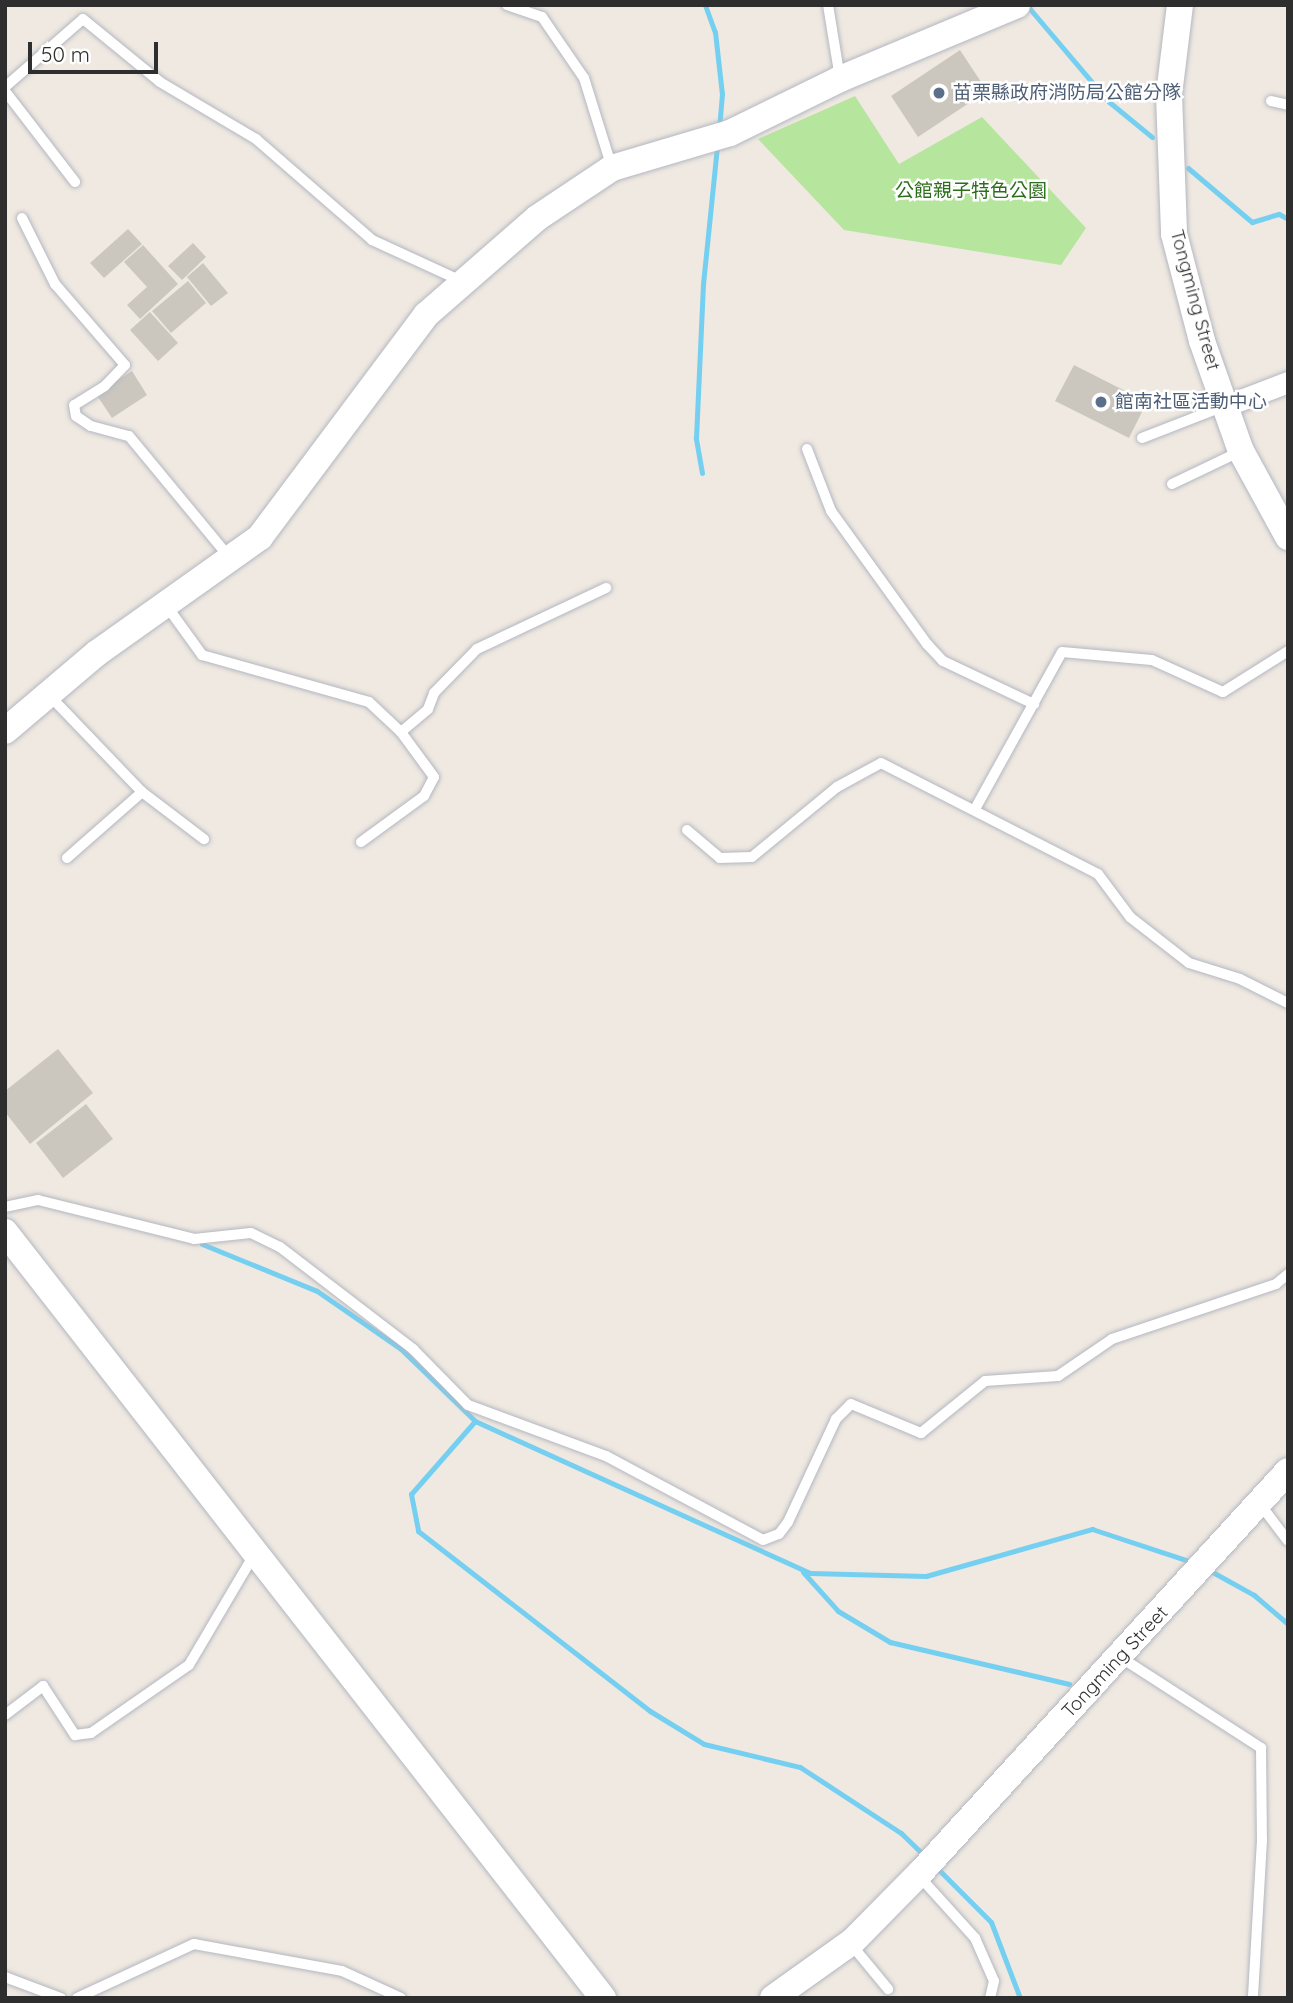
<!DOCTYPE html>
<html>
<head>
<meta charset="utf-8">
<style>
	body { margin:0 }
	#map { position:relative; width:1293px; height:2003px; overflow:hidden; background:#efe9e1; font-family:Quicksand,"Noto Sans TC",sans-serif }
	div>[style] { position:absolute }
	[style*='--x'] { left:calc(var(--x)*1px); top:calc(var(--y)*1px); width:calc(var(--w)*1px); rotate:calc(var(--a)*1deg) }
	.green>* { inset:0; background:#b6e59e }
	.stream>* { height:5px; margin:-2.5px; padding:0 2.5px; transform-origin:2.5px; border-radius:2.5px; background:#75cff0 }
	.building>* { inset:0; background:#cbc7bf }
	.roads { filter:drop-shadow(0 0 2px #b4b7c1) drop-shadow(0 0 2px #b4b7c1) }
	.service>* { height:10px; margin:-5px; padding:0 5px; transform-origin:5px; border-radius:5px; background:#fff }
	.minor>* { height:21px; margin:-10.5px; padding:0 10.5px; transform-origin:10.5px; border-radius:10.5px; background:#fff }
	.tertiary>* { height:26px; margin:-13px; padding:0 13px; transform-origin:13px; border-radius:13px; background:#fff }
	.dots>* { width:19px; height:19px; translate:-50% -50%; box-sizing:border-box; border:4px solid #fff; border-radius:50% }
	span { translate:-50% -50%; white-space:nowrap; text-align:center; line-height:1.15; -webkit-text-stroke:5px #fff; paint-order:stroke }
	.service-label { font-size:19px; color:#4e5e75 }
	.left { translate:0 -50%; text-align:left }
	.park-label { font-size:19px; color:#2c6e1b }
	.street-label { font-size:19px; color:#2e2e2e }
	.frame { position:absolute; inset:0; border:7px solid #2e2e2e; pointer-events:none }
	.scale { position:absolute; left:28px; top:42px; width:130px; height:32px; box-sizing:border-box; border:4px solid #2e2e2e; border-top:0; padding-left:9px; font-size:21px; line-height:24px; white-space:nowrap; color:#2e2e2e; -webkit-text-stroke:5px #fff; paint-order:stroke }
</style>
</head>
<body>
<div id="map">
	<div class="green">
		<div style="clip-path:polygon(855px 96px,899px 164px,982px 117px,1086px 228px,1061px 265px,844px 230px,758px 139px)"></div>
	</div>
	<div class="stream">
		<div style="--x:705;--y:5;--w:29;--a:70"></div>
		<div style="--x:715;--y:32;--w:62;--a:83.6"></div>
		<div style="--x:722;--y:94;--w:34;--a:95"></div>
		<div style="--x:1030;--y:9;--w:121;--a:49.7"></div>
		<div style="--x:1108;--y:101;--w:57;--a:39.3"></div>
		<div style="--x:1188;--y:168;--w:84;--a:40.2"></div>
		<div style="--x:1252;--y:222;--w:28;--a:-17"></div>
		<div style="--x:1279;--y:214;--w:10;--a:29"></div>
		<div style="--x:702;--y:473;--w:36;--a:-100"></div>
		<div style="--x:696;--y:438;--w:154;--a:-87.4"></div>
		<div style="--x:703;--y:284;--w:140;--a:-84.2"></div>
		<div style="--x:202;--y:1244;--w:124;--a:22.2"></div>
		<div style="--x:317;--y:1291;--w:102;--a:34.6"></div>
		<div style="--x:401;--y:1349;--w:103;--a:44.2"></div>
		<div style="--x:475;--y:1421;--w:368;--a:24.4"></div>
		<div style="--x:810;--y:1573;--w:116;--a:1.5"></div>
		<div style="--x:926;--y:1576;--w:173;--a:-15.8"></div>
		<div style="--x:1092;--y:1529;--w:108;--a:18.3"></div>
		<div style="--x:475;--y:1421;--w:97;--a:131.2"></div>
		<div style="--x:411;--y:1494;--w:38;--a:79"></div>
		<div style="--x:418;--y:1531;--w:294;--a:37.8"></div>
		<div style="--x:650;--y:1711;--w:63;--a:31.4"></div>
		<div style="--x:704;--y:1744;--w:99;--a:13.5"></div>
		<div style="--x:800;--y:1767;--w:121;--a:33.2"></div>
		<div style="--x:901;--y:1833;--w:33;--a:44"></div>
		<div style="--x:1207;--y:1569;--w:54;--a:29"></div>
		<div style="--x:1254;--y:1595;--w:45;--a:40.5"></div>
		<div style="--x:803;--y:1572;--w:52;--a:48.1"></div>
		<div style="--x:838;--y:1611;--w:61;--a:30.8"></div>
		<div style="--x:890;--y:1642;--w:184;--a:13.2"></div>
		<div style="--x:937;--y:1868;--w:76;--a:45"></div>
		<div style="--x:991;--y:1922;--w:81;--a:69.1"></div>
	</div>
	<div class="building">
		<div style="clip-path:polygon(960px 50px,987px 91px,918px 137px,891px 96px)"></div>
		<div style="clip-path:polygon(128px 229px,142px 244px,104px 278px,90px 263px)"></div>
		<div style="clip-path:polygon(193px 243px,206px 257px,182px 280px,168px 266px)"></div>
		<div style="clip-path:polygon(143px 245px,178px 284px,140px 319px,127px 305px,147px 287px,124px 262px)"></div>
		<div style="clip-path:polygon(203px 263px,228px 293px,211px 306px,187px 277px)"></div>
		<div style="clip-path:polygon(188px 281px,206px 303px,171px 333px,152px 311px)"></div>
		<div style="clip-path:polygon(150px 312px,178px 343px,158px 361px,130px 330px)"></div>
		<div style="clip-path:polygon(1074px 365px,1147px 402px,1129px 438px,1055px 401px)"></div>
		<div style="clip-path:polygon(132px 371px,147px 395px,112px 418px,96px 394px)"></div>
		<div style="clip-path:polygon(58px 1049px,93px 1093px,30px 1144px,5px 1112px,5px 1091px)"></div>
		<div style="clip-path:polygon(86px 1104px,113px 1139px,63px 1178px,36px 1143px)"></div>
	</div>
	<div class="roads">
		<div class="service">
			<div style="--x:507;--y:5;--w:37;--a:19"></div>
			<div style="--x:542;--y:17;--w:74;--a:55.5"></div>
			<div style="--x:584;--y:78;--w:94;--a:72.7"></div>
			<div style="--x:828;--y:5;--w:74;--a:80.7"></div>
			<div style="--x:5;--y:87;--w:103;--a:-41.1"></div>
			<div style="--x:83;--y:19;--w:99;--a:39.3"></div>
			<div style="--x:160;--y:82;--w:112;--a:30.7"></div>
			<div style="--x:256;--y:139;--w:154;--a:41"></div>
			<div style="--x:372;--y:240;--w:98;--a:24.7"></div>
			<div style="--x:5;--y:91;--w:115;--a:52.4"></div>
			<div style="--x:1271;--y:101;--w:17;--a:13"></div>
			<div style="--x:22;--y:218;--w:74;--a:63.4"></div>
			<div style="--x:55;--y:284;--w:107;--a:49.2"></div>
			<div style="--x:125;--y:365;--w:29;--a:134"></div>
			<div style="--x:105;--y:386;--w:36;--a:148"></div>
			<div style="--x:74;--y:405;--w:11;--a:80"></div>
			<div style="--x:76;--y:416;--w:18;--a:34"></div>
			<div style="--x:91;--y:426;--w:39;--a:15"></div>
			<div style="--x:129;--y:436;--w:157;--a:50.4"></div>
			<div style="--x:1142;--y:438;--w:88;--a:-21.3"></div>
			<div style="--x:807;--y:449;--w:66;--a:68.8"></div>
			<div style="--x:831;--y:511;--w:164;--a:54.2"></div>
			<div style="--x:927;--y:644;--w:23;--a:47"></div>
			<div style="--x:943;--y:661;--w:101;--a:25.3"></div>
			<div style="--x:1172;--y:484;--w:76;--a:-25.6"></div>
			<div style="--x:166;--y:605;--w:62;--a:54.2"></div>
			<div style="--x:202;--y:655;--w:173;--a:15.7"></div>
			<div style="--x:369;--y:702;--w:44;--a:43.2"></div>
			<div style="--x:48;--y:694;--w:136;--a:46.2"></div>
			<div style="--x:142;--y:792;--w:78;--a:37.2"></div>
			<div style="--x:975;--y:809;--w:179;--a:-61"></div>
			<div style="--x:1062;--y:652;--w:90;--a:5.1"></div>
			<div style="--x:1152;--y:660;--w:78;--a:24.3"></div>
			<div style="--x:1223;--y:692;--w:77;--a:-32.2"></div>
			<div style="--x:687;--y:830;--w:43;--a:40.3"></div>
			<div style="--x:720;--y:858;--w:32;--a:-2"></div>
			<div style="--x:752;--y:857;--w:110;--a:-39.5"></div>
			<div style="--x:837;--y:787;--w:50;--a:-28.6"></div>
			<div style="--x:881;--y:763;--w:244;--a:27.1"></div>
			<div style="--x:1098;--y:874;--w:54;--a:53.3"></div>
			<div style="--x:1130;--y:917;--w:75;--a:37.9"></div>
			<div style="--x:1189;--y:963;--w:53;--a:17.4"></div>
			<div style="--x:1240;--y:979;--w:54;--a:26.6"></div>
			<div style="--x:361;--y:842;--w:78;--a:-36.1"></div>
			<div style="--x:424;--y:796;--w:21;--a:-62"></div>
			<div style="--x:434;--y:777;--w:56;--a:-126.3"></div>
			<div style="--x:401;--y:732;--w:35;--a:-40"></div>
			<div style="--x:428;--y:709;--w:17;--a:-69"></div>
			<div style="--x:434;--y:693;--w:62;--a:-45.7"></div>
			<div style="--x:477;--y:649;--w:143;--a:-25.3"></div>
			<div style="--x:67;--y:858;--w:100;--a:-41.3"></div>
			<div style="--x:5;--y:1207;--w:34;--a:-12"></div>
			<div style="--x:38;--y:1200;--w:161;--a:14"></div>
			<div style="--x:194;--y:1239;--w:57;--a:-6"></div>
			<div style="--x:251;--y:1233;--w:32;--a:26"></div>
			<div style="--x:280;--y:1247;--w:168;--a:37.5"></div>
			<div style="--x:413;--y:1349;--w:78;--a:45.5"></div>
			<div style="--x:468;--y:1405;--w:147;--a:20.3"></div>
			<div style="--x:606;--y:1456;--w:178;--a:28.1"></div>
			<div style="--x:763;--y:1540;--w:17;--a:-21"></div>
			<div style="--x:779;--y:1534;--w:15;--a:-53"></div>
			<div style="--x:788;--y:1522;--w:114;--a:-65"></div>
			<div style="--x:836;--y:1419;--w:21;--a:-45"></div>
			<div style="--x:851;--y:1404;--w:76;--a:22.5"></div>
			<div style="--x:921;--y:1433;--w:82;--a:-39.1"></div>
			<div style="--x:985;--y:1381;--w:73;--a:-3.9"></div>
			<div style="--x:1058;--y:1376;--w:65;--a:-34.4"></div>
			<div style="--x:1112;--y:1339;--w:173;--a:-18.5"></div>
			<div style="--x:1276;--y:1284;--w:16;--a:-40"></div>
			<div style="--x:1260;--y:1504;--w:46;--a:52.9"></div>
			<div style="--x:1120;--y:1657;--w:168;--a:32.8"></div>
			<div style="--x:1261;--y:1748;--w:92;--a:89.4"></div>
			<div style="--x:1262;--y:1840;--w:158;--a:93.3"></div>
			<div style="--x:5;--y:1715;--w:48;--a:-37.3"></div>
			<div style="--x:43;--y:1686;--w:59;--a:56.9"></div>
			<div style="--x:75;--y:1735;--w:16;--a:-7"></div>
			<div style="--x:91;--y:1733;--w:119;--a:-34.8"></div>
			<div style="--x:189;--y:1665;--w:130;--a:-59.5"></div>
			<div style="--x:919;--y:1876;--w:84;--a:47.9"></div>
			<div style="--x:975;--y:1938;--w:47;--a:66.2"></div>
			<div style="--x:994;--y:1981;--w:17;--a:103"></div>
			<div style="--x:850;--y:1943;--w:60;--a:50.4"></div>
			<div style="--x:5;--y:1977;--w:60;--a:20.6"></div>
			<div style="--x:77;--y:1998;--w:129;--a:-24.8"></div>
			<div style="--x:194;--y:1944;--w:150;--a:10.3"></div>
			<div style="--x:342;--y:1971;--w:65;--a:24.6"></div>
		</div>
		<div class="minor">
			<div style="--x:1225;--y:406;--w:67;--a:-20.9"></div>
		</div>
		<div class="tertiary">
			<div style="--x:1180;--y:5;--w:91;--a:97"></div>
			<div style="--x:1169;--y:95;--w:139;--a:87.9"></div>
			<div style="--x:1174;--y:234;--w:111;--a:75.3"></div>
			<div style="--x:1202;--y:341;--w:117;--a:70.5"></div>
			<div style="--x:1241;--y:451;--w:98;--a:61.3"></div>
			<div style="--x:5;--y:731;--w:121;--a:-40.3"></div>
			<div style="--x:97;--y:653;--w:200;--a:-35.4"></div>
			<div style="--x:260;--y:537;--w:277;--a:-53.2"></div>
			<div style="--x:426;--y:315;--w:147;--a:-41.1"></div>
			<div style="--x:537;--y:218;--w:90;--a:-33.7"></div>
			<div style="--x:612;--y:168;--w:123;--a:-16.5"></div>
			<div style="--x:730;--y:133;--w:123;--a:-26.1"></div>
			<div style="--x:840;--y:79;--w:192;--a:-22.7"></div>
			<div style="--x:5;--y:1232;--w:972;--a:52.02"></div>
			<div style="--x:773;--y:1998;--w:98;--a:-35.5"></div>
			<div style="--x:853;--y:1941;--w:98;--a:-45.4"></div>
			<div style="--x:922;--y:1871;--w:542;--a:-47.54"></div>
		</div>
	</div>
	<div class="dots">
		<div style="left:939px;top:93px;background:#5c6f8a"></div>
		<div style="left:1101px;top:402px;background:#5c6f8a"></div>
	</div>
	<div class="service-label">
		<span class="left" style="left:953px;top:93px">苗栗縣政府消防局公館分隊</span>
		<span class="left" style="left:1115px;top:402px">館南社區活動中心</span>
	</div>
	<div class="park-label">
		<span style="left:971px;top:191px">公館親子特色公園</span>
	</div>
	<div class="street-label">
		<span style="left:1195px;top:300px;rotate:75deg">Tongming Street</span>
		<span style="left:1115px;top:1662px;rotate:-47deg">Tongming Street</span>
	</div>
	<div class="frame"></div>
	<div class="scale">50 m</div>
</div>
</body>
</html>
